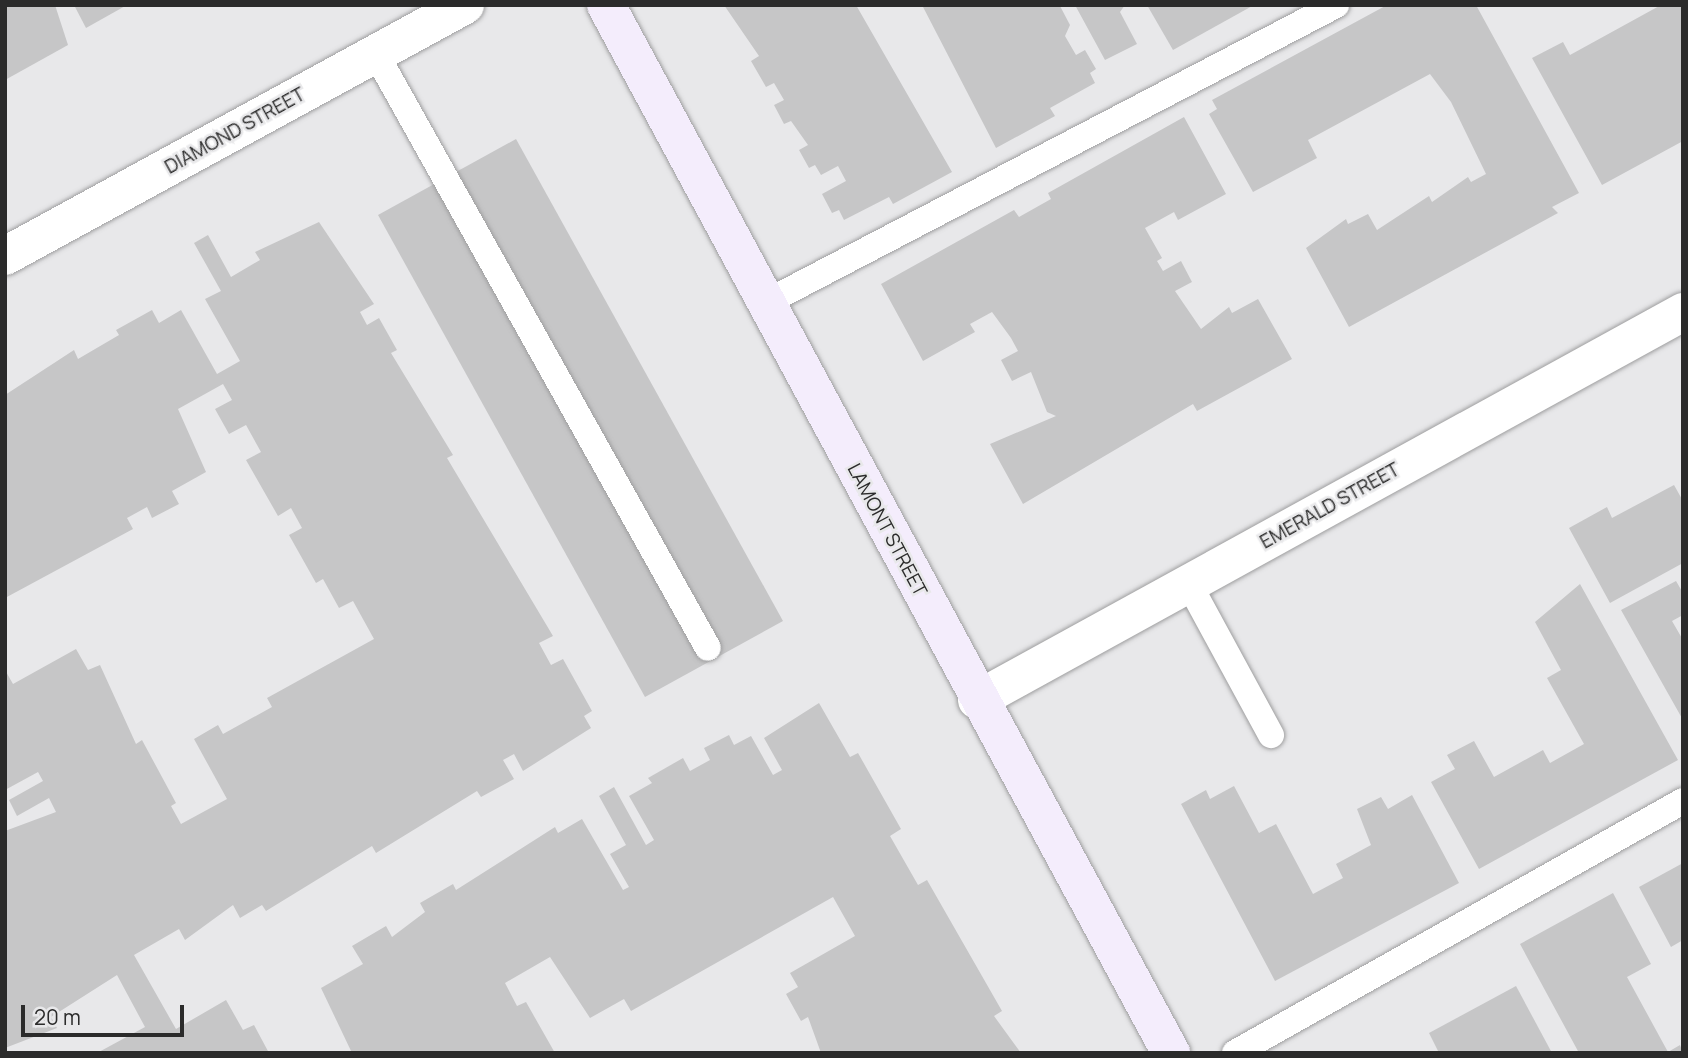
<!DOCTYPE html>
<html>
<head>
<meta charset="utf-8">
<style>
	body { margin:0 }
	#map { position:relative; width:1688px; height:1058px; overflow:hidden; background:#e8e8ea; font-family:Manrope,sans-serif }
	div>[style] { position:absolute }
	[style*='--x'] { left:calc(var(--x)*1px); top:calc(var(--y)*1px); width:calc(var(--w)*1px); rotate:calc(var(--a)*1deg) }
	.building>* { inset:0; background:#c6c6c7 }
	.roads { filter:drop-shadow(0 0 2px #9e9e9f) drop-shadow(0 0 2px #9e9e9f) }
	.lane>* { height:26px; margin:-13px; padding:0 13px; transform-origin:13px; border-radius:13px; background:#fff }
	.street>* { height:38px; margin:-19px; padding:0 19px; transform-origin:19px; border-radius:19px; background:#fff }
	.secondary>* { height:38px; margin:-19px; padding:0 19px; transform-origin:19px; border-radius:19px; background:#f4edfc }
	span { translate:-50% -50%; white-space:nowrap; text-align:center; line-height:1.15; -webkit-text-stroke:5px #e8e8ea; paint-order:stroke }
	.street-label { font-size:19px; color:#2b2b2b }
	.frame { position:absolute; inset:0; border:7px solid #2b2b2b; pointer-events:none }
	.scale { position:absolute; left:21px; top:1005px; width:163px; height:32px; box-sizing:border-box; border:4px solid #2b2b2b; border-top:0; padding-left:9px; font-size:21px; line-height:24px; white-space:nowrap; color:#2b2b2b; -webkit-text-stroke:5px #e8e8ea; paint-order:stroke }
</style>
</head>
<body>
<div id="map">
	<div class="building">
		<div style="clip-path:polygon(5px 5px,55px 5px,68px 45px,5px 80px)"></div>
		<div style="clip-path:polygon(74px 5px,127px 5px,86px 28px)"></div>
		<div style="clip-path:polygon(724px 5px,856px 5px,952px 172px,893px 204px,889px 197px,844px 220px,839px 210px,832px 213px,822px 194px,846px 181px,838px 166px,821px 175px,815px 165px,809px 168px,799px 150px,808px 145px,791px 121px,784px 124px,774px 105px,784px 100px,774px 83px,766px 87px,751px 61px,759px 56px)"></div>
		<div style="clip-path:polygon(922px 5px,1060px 6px,1070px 25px,1065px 36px,1076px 55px,1085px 50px,1096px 69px,1090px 73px,1095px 83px,1050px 108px,1055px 116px,996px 148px)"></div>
		<div style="clip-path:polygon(1075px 5px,1125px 5px,1120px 12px,1137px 44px,1105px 60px)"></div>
		<div style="clip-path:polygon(1147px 5px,1254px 5px,1173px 50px)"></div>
		<div style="clip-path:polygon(1387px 5px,1476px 5px,1579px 193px,1552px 207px,1558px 213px,1349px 327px,1306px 248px,1346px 219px,1348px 224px,1368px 214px,1377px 230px,1429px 196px,1432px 202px,1468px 177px,1471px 182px,1486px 174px,1451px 102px,1430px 74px,1308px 140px,1317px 158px,1253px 192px,1209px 114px,1217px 109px,1212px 100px)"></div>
		<div style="clip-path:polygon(1661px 5px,1683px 5px,1683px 141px,1602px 185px,1532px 58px,1563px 42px,1570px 55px)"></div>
		<div style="clip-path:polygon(1184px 117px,1226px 194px,1178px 220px,1174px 212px,1145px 228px,1162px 258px,1157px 261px,1163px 271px,1181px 261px,1192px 282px,1175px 291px,1201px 329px,1229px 307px,1232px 313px,1258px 299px,1292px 359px,1197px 411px,1193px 404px,1023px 504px,990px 444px,1056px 416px,1047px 412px,1031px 372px,1012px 381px,1001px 360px,1018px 351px,1011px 338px,992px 312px,970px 324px,975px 332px,923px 361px,881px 284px,1014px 210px,1019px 217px,1051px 199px,1048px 193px)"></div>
		<div style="clip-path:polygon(516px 139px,783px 621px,645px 697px,378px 215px)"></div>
		<div style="clip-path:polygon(319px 222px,374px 304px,360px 312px,367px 325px,379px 318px,397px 350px,391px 353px,453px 455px,447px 458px,553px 636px,539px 643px,551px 665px,563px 659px,592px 711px,584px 716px,591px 728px,523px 771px,514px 754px,503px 760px,514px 779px,481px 797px,477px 791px,376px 853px,372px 846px,266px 911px,262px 905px,240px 918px,233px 905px,185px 940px,179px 929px,134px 955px,176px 1029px,226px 1000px,243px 1030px,254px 1025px,269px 1053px,97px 1053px,145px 1027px,117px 975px,51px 1017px,57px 1028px,5px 1048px,5px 831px,56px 812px,49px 798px,17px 816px,9px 800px,43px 781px,38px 772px,5px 790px,5px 670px,13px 684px,76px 649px,88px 670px,100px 665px,136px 744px,142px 740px,176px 803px,171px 806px,181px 824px,227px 799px,194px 739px,218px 725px,223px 734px,272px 707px,267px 698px,374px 639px,353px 601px,339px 608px,323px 579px,316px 583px,289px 535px,302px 528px,291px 508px,278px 516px,246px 460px,261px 452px,246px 425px,229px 434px,215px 409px,232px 400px,223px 384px,178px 409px,206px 472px,172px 491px,179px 504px,152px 518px,147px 507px,127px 518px,133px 529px,5px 598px,5px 395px,74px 350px,78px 359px,119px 335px,116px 330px,152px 310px,159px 323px,181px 310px,217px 374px,240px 361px,205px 299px,221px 291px,194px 243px,208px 235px,231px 277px,260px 260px,255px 252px)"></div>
		<div style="clip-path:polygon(1674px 485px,1683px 501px,1683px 563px,1610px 603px,1569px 528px,1607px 507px,1612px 518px)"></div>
		<div style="clip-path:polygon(1676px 581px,1683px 593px,1683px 615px,1672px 621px,1683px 640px,1683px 720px,1621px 610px)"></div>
		<div style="clip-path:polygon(1580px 584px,1678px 760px,1479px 869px,1431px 782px,1455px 769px,1447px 755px,1474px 741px,1494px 777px,1543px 750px,1550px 763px,1584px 744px,1547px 678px,1561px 670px,1535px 622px)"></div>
		<div style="clip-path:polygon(819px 703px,850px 757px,858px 753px,901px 829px,890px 836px,918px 885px,927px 880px,1002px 1011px,994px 1016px,1021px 1053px,821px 1053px,808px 1017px,801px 1021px,786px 994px,798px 987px,790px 973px,855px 936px,833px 897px,631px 1011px,624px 999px,590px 1018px,550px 957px,505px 983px,517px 1006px,526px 1002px,555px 1053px,352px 1053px,321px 988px,363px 964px,352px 946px,386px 926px,392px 937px,425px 912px,420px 903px,453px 884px,456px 890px,555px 827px,558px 833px,582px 819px,623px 890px,629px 887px,610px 854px,626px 845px,599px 796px,614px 787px,646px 845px,654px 840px,629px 796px,652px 783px,648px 778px,683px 758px,690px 771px,710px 760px,704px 748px,729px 735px,734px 745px,751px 736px,773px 775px,782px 770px,764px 738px)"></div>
		<div style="clip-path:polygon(1234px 786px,1259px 833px,1276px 824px,1313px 894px,1343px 878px,1336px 864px,1371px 845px,1357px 809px,1381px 797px,1388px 809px,1412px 795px,1459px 883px,1275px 981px,1181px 804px,1206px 790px,1210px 799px)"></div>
		<div style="clip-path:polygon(1683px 863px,1683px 940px,1671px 947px,1639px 887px)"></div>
		<div style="clip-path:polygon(1613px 893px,1651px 964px,1627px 977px,1668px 1052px,1680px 1045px,1683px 1053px,1579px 1053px,1520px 944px)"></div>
		<div style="clip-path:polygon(1516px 986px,1552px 1053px,1439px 1053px,1429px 1033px)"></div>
	</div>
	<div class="roads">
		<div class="lane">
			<div style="--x:376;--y:54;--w:680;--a:60.8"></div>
			<div style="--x:767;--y:302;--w:642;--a:-27.56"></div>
			<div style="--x:1189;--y:584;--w:172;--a:61.5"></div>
			<div style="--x:1235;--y:1053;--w:514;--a:-29.36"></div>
		</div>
		<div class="street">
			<div style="--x:5;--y:256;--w:524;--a:-28.62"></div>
			<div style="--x:977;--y:700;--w:806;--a:-28.79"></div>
		</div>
		<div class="secondary">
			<div style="--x:606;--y:5;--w:1191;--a:61.67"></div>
		</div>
	</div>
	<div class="street-label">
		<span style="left:235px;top:131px;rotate:-29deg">DIAMOND STREET</span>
		<span style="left:1330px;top:506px;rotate:-29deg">EMERALD STREET</span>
		<span style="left:887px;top:530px;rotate:62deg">LAMONT STREET</span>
	</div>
	<div class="frame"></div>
	<div class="scale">20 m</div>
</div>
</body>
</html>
